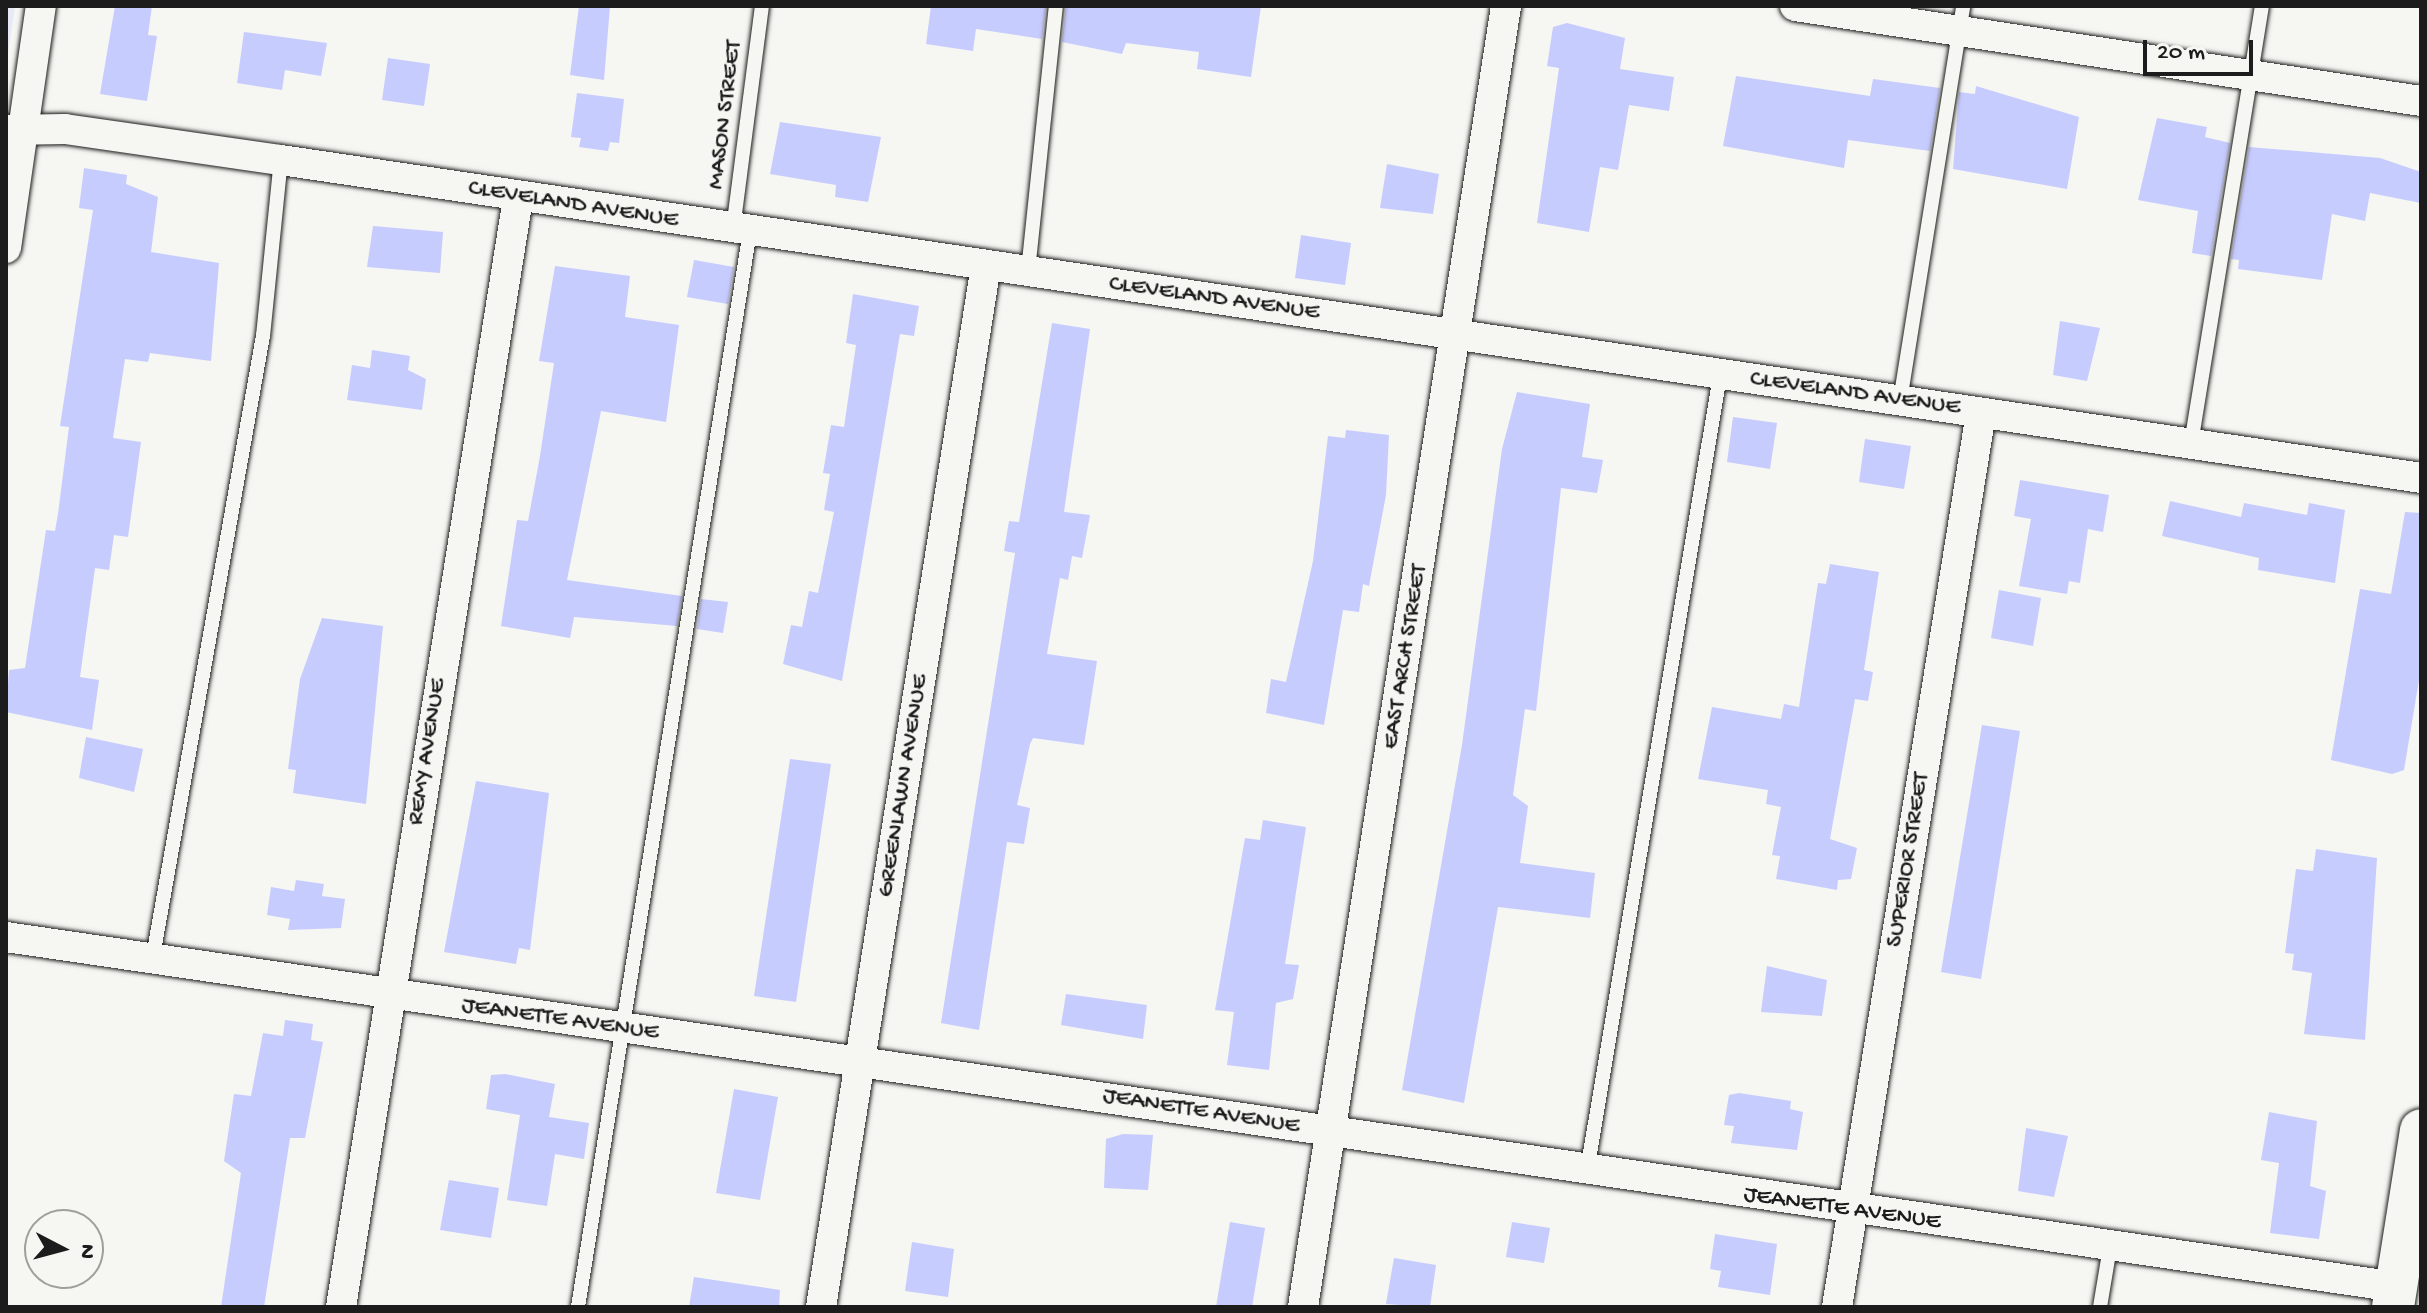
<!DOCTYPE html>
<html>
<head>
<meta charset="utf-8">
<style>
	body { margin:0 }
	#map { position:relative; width:2427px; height:1313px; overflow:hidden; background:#f6f6f2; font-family:"Gochi Hand",sans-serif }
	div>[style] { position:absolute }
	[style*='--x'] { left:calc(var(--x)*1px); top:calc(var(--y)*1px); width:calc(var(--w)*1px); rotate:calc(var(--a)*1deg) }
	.built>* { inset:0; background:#e8e9f6 }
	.building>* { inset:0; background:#c7ccfe }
	.roads { filter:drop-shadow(0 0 2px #1c1c1c) drop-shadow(0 0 2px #1c1c1c) }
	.lane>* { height:14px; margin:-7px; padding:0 7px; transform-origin:7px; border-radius:7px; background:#f6f6f2 }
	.street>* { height:30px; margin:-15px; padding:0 15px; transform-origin:15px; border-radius:15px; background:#f6f6f2 }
	.secondary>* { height:42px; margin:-21px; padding:0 21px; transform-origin:21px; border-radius:21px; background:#f6f6f2 }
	span { translate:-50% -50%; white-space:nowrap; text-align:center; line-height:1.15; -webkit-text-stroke:8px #f6f6f2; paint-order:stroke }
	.street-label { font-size:24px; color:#1c1c1c }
	.frame { position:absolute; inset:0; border:8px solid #1c1c1c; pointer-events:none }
	.north { position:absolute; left:24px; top:1209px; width:80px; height:80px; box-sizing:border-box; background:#f6f6f2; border:2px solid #9f9f9c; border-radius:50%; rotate:96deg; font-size:22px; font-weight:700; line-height:32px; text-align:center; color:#1c1c1c }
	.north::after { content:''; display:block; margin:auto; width:28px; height:36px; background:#1c1c1c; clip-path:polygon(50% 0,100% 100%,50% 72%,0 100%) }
	.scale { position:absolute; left:2143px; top:40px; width:110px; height:36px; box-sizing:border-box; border:4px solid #1c1c1c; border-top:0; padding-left:10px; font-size:24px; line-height:28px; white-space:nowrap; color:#1c1c1c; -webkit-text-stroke:6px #f6f6f2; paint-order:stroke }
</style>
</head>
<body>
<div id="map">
	<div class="built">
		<div style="clip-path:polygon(6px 6px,15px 6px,6px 67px)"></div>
	</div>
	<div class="building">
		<div style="clip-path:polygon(115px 6px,152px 6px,148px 35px,157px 36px,147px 101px,100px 94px)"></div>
		<div style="clip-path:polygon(579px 6px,610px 6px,604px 80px,570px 75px)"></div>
		<div style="clip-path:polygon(931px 6px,1046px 6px,1042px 39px,976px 29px,973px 51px,926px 44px)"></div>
		<div style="clip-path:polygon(1066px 6px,1261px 6px,1251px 77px,1197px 69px,1199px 52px,1126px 43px,1122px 54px,1062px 42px)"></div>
		<div style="clip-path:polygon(1567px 23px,1625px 38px,1620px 69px,1674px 77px,1669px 111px,1629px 105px,1618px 170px,1600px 167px,1589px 232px,1537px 223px,1559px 68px,1547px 66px,1553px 27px)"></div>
		<div style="clip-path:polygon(244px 32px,327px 43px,321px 76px,285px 70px,282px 90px,237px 83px)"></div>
		<div style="clip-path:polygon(388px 58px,430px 64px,424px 106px,382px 100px)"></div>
		<div style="clip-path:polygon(1736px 76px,1870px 96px,1873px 79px,1940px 88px,1930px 151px,1848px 140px,1844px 168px,1723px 146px)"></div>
		<div style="clip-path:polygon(1976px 86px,2079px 117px,2067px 189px,1953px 169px,1959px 92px,1975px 94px)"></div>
		<div style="clip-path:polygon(577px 93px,624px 99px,619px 143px,610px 142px,608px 151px,579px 147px,581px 138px,571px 137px)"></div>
		<div style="clip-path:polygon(2157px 118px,2207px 127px,2205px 137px,2230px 143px,2211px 256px,2192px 253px,2198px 211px,2138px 200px)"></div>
		<div style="clip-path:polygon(780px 122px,881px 137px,868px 202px,835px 197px,836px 185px,770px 174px)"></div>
		<div style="clip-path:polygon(2249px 147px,2380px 158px,2421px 172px,2421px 203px,2370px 193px,2365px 221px,2332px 214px,2322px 280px,2238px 269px,2239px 260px,2231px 259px)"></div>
		<div style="clip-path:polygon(1387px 164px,1439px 174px,1433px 214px,1380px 208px)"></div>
		<div style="clip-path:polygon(84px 168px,127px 175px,126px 184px,158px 197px,151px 252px,219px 263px,211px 361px,150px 353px,148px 362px,125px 359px,113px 438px,141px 442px,128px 537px,114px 535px,109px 570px,95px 568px,80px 677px,99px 680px,92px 730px,6px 712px,9px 670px,25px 668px,46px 530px,55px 531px,58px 514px,69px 427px,60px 426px,93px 210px,79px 208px)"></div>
		<div style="clip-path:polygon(373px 226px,443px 232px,440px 273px,367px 267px)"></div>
		<div style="clip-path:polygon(1301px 235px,1351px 243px,1345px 285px,1295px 278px)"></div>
		<div style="clip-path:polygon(694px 260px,734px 267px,728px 304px,687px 297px)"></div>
		<div style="clip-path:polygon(555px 266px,630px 276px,625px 317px,679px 325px,666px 422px,601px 411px,567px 580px,682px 596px,677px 626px,574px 617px,570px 638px,501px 626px,517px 520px,528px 521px,540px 456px,554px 363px,539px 361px)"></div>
		<div style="clip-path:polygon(853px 294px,919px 306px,914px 336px,900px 334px,842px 681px,783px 664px,791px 625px,802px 627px,809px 591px,818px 593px,834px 512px,824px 510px,830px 474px,823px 473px,831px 425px,844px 427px,856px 345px,846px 343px)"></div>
		<div style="clip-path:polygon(2060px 321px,2100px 328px,2087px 381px,2053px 375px)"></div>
		<div style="clip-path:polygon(1052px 323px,1090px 329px,1064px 512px,1090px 515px,1082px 558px,1072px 556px,1068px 580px,1060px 578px,1047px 654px,1097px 661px,1084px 745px,1033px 738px,1030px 744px,1017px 805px,1030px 808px,1024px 844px,1007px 842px,979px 1030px,941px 1023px,1015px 553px,1004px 551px,1009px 521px,1019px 522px)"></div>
		<div style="clip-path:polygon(372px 350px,410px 356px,408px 370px,426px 379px,422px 410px,347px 400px,352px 365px,370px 368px)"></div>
		<div style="clip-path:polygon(1517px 392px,1590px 404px,1582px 457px,1603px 460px,1597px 493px,1561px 488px,1536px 711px,1525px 709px,1513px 795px,1528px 806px,1520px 863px,1595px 873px,1590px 918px,1498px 907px,1464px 1103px,1402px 1090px,1462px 745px,1502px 449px)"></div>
		<div style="clip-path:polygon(1733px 417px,1777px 423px,1770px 469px,1727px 462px)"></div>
		<div style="clip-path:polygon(1346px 430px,1389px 435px,1386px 495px,1369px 586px,1363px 584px,1359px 612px,1343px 610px,1324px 725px,1266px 713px,1271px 679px,1286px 682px,1313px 561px,1328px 436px,1345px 438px)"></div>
		<div style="clip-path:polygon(1865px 439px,1911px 446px,1904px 489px,1859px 482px)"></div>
		<div style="clip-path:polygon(2020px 480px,2109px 495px,2103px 532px,2088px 529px,2080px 583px,2069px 581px,2067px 594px,2019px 586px,2031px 519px,2014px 516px)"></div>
		<div style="clip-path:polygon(2170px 501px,2241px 517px,2244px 503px,2307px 515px,2309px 503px,2345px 510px,2335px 583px,2258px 570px,2259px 558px,2162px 536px)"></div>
		<div style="clip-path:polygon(2405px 512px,2421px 513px,2421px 668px,2404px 770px,2392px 774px,2331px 760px,2360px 589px,2391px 594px)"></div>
		<div style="clip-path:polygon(1830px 564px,1879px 572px,1864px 670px,1873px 672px,1868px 701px,1855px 699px,1830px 839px,1857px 848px,1851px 879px,1838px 880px,1837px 890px,1776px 879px,1780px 856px,1772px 855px,1781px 807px,1766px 804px,1768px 790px,1698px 779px,1712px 707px,1781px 719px,1784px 704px,1799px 707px,1818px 583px,1826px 584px)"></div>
		<div style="clip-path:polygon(1999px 590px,2041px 598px,2033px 646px,1991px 638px)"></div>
		<div style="clip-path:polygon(701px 599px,728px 602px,723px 633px,697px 629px)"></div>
		<div style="clip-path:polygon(322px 618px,383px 626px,366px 804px,293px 793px,296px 770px,288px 769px,300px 679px)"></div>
		<div style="clip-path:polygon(1982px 725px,2020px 731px,1981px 979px,1941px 972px)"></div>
		<div style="clip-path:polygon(86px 737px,143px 749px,134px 792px,79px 778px)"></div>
		<div style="clip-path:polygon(790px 759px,831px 764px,796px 1002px,754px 996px)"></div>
		<div style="clip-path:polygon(476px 781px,549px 793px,530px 950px,519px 948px,516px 964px,444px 952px)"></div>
		<div style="clip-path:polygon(1263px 820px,1306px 827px,1285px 964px,1299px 965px,1293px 999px,1276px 1003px,1269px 1070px,1227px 1065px,1234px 1012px,1215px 1010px,1245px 838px,1260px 840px)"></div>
		<div style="clip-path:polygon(2316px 849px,2377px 858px,2365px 1040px,2304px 1034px,2312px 973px,2292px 970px,2294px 954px,2285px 953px,2296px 869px,2313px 871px)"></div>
		<div style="clip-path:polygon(296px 880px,324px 884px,322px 896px,345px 899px,341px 928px,288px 930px,290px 919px,267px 915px,271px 887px,294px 891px)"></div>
		<div style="clip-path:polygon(1767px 966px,1827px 980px,1822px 1016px,1761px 1012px)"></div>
		<div style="clip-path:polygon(1066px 994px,1147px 1005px,1143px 1039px,1061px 1025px)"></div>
		<div style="clip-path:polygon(285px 1020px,313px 1024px,311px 1040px,323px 1042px,305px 1138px,290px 1138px,264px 1307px,221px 1307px,241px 1173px,224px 1161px,234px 1094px,251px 1096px,263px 1033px,283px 1036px)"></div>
		<div style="clip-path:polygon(505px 1074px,555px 1084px,549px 1117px,589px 1123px,584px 1159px,555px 1154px,547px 1206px,507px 1200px,520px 1115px,486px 1109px,491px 1075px)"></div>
		<div style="clip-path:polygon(734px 1089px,778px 1097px,760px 1200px,716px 1193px)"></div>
		<div style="clip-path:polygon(1739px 1093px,1791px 1101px,1790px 1109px,1803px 1112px,1797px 1150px,1731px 1143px,1734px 1126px,1724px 1125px,1729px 1095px)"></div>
		<div style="clip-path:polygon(2269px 1112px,2317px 1121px,2310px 1186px,2326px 1191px,2319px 1239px,2270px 1233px,2279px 1163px,2261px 1160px)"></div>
		<div style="clip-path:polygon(2026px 1128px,2068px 1136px,2054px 1197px,2018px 1191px)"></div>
		<div style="clip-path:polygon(1123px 1134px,1153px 1135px,1148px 1190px,1104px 1188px,1106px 1139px)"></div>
		<div style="clip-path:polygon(449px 1180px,499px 1188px,491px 1238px,440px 1230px)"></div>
		<div style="clip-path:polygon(1230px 1222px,1265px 1228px,1252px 1307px,1216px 1307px)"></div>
		<div style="clip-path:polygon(1512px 1222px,1550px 1228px,1544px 1263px,1506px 1257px)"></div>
		<div style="clip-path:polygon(1715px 1234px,1777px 1244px,1770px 1295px,1718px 1287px,1721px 1271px,1710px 1269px)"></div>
		<div style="clip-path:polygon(912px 1242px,954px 1249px,948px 1297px,905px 1291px)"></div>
		<div style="clip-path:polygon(1394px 1258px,1436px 1265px,1430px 1307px,1386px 1304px)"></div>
		<div style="clip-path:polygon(694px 1277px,780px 1290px,779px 1307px,689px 1307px)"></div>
	</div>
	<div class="roads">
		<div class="lane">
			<div style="--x:733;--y:229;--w:225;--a:-82.6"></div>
			<div style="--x:1028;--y:271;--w:266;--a:-84"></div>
			<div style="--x:1900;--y:401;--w:400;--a:-80.9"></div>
			<div style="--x:2191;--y:444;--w:444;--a:-80.8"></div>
			<div style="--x:152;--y:962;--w:636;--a:-79.95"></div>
			<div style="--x:263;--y:336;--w:177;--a:-84.2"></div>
			<div style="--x:1587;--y:1171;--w:807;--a:-80.51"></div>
			<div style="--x:578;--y:1307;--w:1090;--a:-80.92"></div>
			<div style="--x:2100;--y:1307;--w:61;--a:-80.5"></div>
		</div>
		<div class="street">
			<div style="--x:1795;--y:6;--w:633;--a:8.63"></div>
			<div style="--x:6;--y:130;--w:59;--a:-1"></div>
			<div style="--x:65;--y:129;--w:218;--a:8.2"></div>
			<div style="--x:281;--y:160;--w:2163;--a:8.45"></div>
			<div style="--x:6;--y:248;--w:245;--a:-81.8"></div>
			<div style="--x:6;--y:937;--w:2415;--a:8.33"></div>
			<div style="--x:341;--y:1307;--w:1123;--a:-80.93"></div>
			<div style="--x:821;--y:1307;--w:1055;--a:-81"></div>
			<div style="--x:1303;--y:1307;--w:1317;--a:-81.13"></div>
			<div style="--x:1837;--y:1307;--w:906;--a:-80.85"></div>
		</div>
		<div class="secondary">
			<div style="--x:2393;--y:1307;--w:179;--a:-81"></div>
		</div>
	</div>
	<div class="street-label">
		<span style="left:726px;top:115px;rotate:-83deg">MASON STREET</span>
		<span style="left:573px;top:205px;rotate:9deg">CLEVELAND AVENUE</span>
		<span style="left:1214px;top:299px;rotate:8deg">CLEVELAND AVENUE</span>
		<span style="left:1855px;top:394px;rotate:8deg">CLEVELAND AVENUE</span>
		<span style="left:1406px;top:657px;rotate:-81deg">EAST ARCH STREET</span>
		<span style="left:428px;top:752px;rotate:-81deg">REMY AVENUE</span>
		<span style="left:904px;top:786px;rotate:-81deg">GREENLAWN AVENUE</span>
		<span style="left:1909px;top:860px;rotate:-81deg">SUPERIOR STREET</span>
		<span style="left:560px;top:1020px;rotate:8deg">JEANETTE AVENUE</span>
		<span style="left:1201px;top:1112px;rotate:9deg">JEANETTE AVENUE</span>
		<span style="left:1842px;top:1209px;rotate:8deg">JEANETTE AVENUE</span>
	</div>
	<div class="frame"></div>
	<div class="north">N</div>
	<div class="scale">20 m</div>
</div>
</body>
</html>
